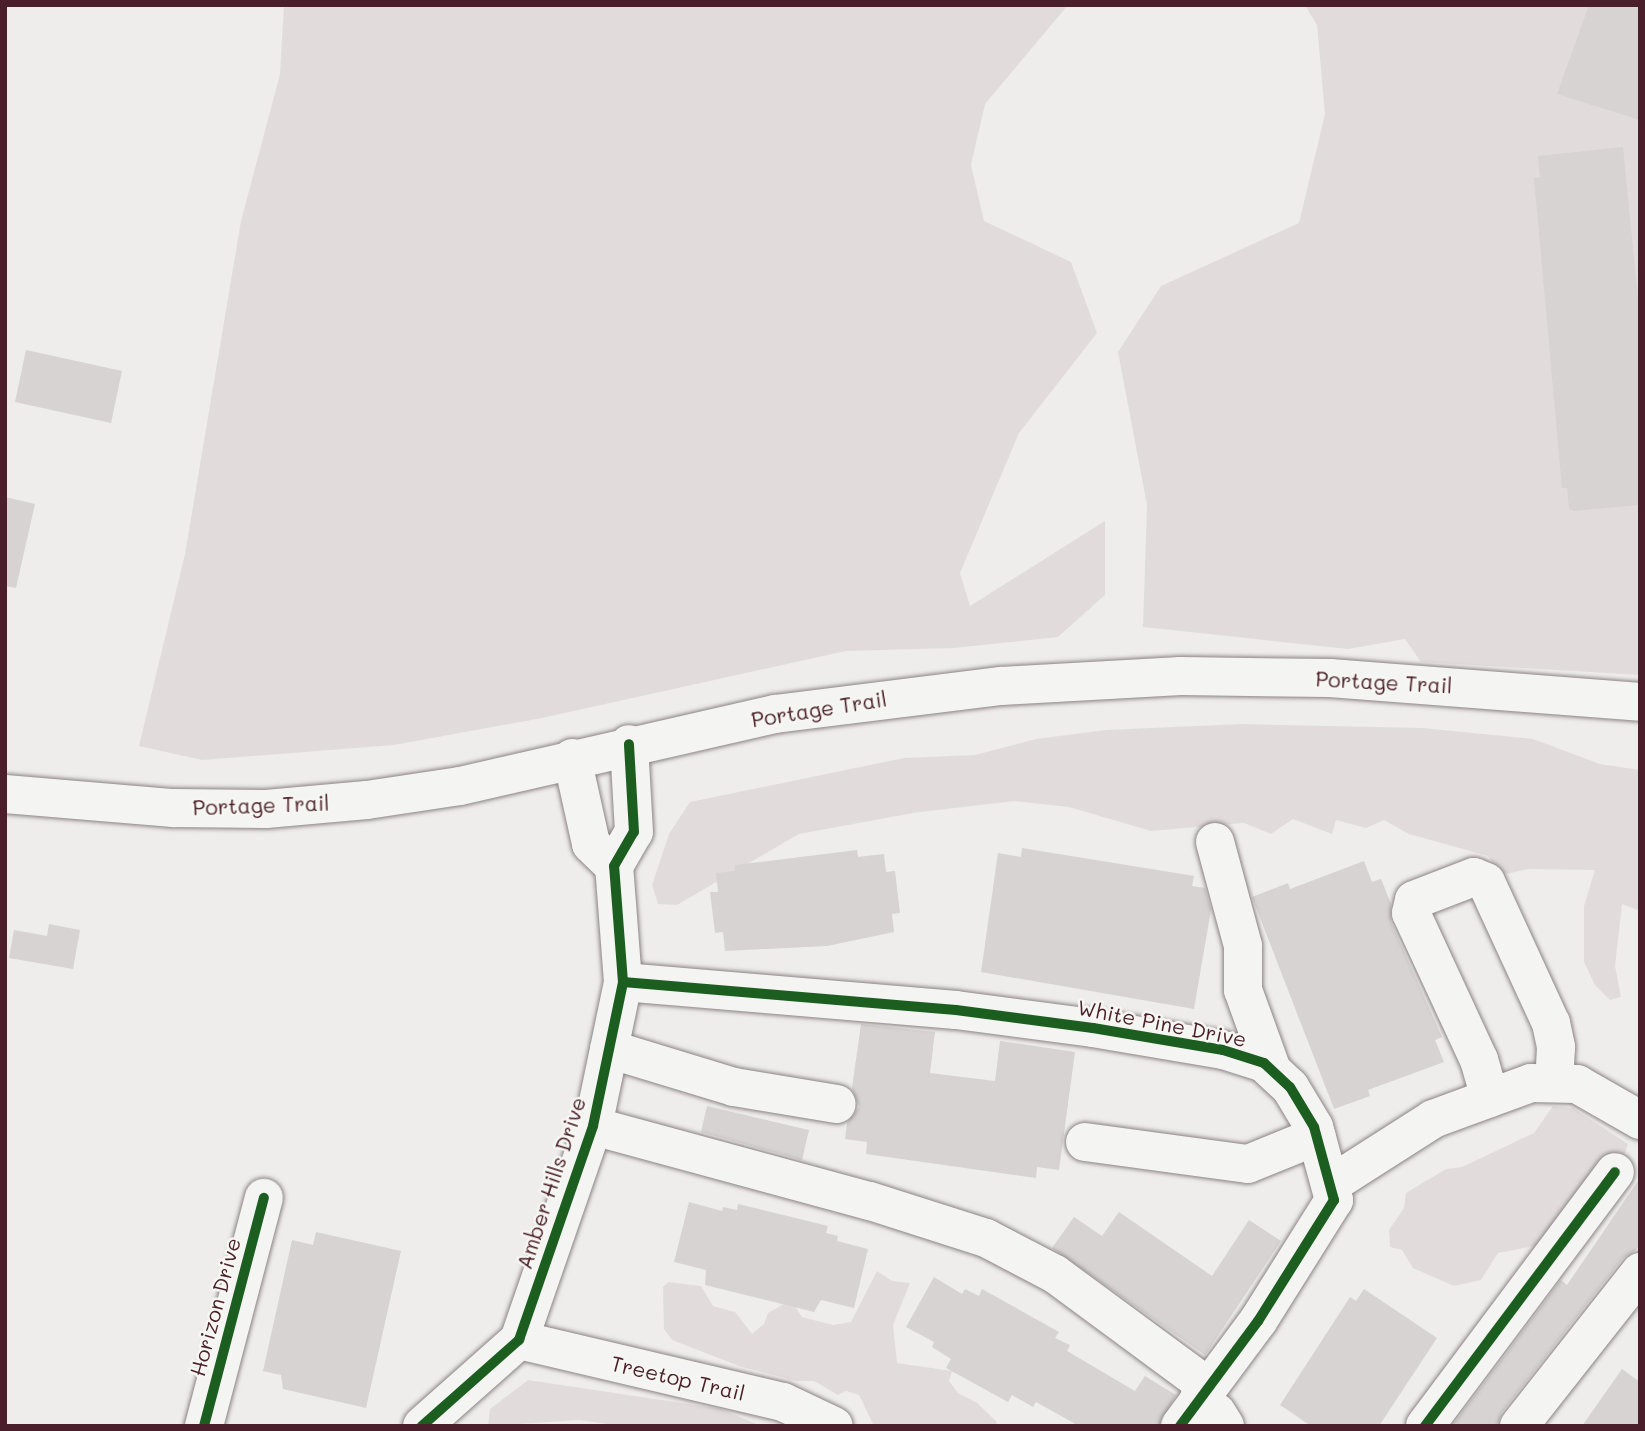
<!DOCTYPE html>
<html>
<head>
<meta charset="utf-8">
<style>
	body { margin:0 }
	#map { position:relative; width:1645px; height:1431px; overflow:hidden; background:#eeedeb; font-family:Mali,sans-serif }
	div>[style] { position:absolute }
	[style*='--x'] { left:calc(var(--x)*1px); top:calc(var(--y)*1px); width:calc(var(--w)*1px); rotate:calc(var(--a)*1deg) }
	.green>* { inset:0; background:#e1dcdb }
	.building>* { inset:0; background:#d6d3d2 }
	.roads { filter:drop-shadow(0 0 2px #8c8385) drop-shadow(0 0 2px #8c8385) }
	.minor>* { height:38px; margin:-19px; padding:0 19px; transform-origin:19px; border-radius:19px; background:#f4f4f2 }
	.major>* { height:38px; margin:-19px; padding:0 19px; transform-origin:19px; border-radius:19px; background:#f4f4f2 }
	.cycleway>* { height:10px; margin:-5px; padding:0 5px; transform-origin:5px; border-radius:5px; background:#1b5e20 }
	span { translate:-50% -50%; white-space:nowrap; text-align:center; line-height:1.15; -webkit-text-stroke:5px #f6f6f2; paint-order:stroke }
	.street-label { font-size:21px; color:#4a1f2b }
	.frame { position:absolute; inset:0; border:7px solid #4a1f2b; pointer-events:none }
</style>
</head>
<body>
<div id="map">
	<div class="green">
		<div style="clip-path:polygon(284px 5px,1068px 5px,985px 104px,971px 165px,984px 221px,1071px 262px,1097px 333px,1019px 433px,960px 573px,970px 606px,1105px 521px,1105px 595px,1058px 637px,954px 648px,846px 651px,542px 718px,394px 745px,202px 760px,139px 746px,185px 554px,241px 221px,280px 74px)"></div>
		<div style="clip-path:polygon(1305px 5px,1640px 5px,1640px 675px,1421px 662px,1405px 639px,1348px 649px,1143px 627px,1147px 505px,1118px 352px,1161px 286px,1299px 223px,1325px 114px,1317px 25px)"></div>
		<div style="clip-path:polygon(1241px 724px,1422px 728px,1533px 739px,1600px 764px,1640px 770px,1640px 911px,1622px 904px,1615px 966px,1621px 997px,1610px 1000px,1595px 985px,1584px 962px,1584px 906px,1595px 870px,1528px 869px,1502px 875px,1488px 856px,1409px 834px,1384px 820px,1366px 828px,1336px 820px,1332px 834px,1293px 819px,1271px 834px,1244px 823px,1151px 831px,1069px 807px,1014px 801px,913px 813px,799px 834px,677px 905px,658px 904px,652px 885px,669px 834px,690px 802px,904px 758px,975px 755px,1036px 739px,1106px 730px)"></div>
		<div style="clip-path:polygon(1553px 1106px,1573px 1108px,1628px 1144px,1623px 1159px,1540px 1245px,1498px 1253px,1481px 1280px,1454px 1286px,1413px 1268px,1402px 1250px,1390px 1247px,1389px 1230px,1404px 1208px,1406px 1193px,1446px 1169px,1462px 1167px,1534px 1133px)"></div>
		<div style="clip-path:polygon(877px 1271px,892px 1281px,910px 1283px,893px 1325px,897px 1363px,952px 1371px,949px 1381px,958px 1393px,977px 1403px,997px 1422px,995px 1426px,874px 1426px,859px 1395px,846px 1391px,838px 1395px,814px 1381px,796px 1381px,739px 1366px,672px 1340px,664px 1329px,663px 1287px,668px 1282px,701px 1286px,713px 1306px,735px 1312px,752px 1334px,764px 1324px,768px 1313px,791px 1300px,802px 1317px,833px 1325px,851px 1322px)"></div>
		<div style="clip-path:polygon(528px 1380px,721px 1409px,761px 1426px,623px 1426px,579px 1420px,488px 1426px,490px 1409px)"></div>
	</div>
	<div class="building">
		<div style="clip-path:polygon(1589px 5px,1640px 5px,1640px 120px,1557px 94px)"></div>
		<div style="clip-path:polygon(1623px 147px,1640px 319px,1640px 505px,1574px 511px,1569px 509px,1567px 488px,1562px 488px,1534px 178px,1540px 177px,1538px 156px)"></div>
		<div style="clip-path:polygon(26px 350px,122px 371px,111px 423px,15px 402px)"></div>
		<div style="clip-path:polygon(5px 497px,35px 504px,16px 588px,5px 586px)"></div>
		<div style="clip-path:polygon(1022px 848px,1194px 876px,1192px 886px,1205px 888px,1211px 910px,1194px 1009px,981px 972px,998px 853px,1021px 857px)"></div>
		<div style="clip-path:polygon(857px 850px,858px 857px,884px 854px,886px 872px,895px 871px,900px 913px,892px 914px,894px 932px,827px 946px,725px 951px,723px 932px,715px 933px,710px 892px,718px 892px,716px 873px,735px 871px,735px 865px)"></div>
		<div style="clip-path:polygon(1364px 861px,1372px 882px,1381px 879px,1391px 904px,1391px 922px,1442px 1037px,1435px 1040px,1444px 1062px,1368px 1090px,1370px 1096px,1334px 1109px,1252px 897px,1288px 883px,1290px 889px)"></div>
		<div style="clip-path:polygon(49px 924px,80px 930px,73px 969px,9px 958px,14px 930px,47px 936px)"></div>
		<div style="clip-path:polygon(861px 1024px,935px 1032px,930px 1073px,995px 1081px,1000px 1041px,1075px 1052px,1059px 1170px,1037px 1167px,1036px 1178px,866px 1154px,867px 1142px,845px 1139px,847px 1123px,859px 1107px,852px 1088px)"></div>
		<div style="clip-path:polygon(707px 1106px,809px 1130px,802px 1160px,701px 1132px)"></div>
		<div style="clip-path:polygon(1640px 1178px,1640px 1244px,1635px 1251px,1623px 1258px,1502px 1412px,1497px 1426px,1452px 1426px,1561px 1280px,1567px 1285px)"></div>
		<div style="clip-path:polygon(689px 1202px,722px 1211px,723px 1207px,737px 1210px,738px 1204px,828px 1226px,826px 1233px,838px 1236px,837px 1241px,868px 1249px,854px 1308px,821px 1300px,814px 1312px,705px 1285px,706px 1270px,674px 1262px)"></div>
		<div style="clip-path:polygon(1119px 1212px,1212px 1276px,1249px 1220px,1281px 1241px,1205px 1355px,1052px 1248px,1074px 1217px,1102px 1236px)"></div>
		<div style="clip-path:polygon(316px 1232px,401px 1251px,366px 1408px,283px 1389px,281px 1375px,263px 1371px,292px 1240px,313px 1245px)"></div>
		<div style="clip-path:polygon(934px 1277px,962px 1294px,965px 1289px,979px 1296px,982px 1289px,1059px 1332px,1055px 1338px,1070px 1345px,1067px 1351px,1135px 1391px,1145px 1376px,1176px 1395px,1159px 1426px,1079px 1426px,1036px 1402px,1033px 1407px,1012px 1395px,1008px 1402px,946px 1368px,951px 1359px,932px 1347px,934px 1342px,906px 1327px)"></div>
		<div style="clip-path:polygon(1364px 1289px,1437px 1338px,1379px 1426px,1311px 1426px,1280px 1405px,1350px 1297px,1356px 1301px)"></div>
		<div style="clip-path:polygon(1622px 1369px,1640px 1382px,1640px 1426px,1582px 1426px)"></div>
	</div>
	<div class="roads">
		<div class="minor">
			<div style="--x:572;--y:758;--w:88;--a:77.5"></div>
			<div style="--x:591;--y:844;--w:32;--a:44"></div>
			<div style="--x:1215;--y:842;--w:108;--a:74.9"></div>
			<div style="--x:1243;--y:946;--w:44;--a:90"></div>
			<div style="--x:1243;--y:990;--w:85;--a:70.1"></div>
			<div style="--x:623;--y:982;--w:334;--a:4.8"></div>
			<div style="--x:956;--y:1010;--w:138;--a:7.5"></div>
			<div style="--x:1093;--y:1028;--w:132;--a:9.6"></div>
			<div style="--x:1223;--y:1050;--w:43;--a:17.6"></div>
			<div style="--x:1264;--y:1063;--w:35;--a:43"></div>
			<div style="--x:1290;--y:1087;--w:47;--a:59"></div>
			<div style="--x:1314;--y:1127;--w:76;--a:74.7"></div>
			<div style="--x:1334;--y:1200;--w:143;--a:122.1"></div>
			<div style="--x:1258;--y:1321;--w:131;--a:126.6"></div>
			<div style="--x:609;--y:1049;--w:131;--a:16.9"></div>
			<div style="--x:734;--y:1087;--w:104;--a:9.4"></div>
			<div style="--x:1490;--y:1098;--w:40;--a:-106"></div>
			<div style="--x:1479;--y:1060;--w:162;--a:-114.8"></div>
			<div style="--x:1411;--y:913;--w:13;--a:-77"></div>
			<div style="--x:1414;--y:900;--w:64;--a:-21"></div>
			<div style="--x:1474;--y:877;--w:13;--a:23"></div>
			<div style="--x:1486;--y:882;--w:155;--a:65.3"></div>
			<div style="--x:1551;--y:1023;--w:25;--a:78"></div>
			<div style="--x:1556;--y:1047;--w:36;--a:93"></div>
			<div style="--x:593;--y:1126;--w:287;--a:15.2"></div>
			<div style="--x:870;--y:1201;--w:122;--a:17.7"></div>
			<div style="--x:986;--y:1238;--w:78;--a:27.6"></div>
			<div style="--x:1055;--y:1274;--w:189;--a:36.4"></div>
			<div style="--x:1085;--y:1142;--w:164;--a:7.7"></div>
			<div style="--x:1248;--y:1164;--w:74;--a:-22.1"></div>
			<div style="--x:1333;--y:1183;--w:119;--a:-32.6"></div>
			<div style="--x:1433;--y:1119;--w:104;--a:-20.2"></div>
			<div style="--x:1531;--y:1083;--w:46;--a:1.2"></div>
			<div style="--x:1577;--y:1084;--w:73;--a:29.7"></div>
			<div style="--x:519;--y:1340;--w:271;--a:13.2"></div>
			<div style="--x:783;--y:1402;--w:56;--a:25.2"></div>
			<div style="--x:1199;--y:1398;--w:23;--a:40"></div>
			<div style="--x:1217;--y:1413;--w:15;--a:58"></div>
			<div style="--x:204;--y:1426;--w:236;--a:-75.3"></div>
			<div style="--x:422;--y:1426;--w:130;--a:-41.6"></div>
			<div style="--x:519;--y:1340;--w:226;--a:-70.9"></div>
			<div style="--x:593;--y:1126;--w:147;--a:-78.2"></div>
			<div style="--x:623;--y:982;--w:116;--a:-94.4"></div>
			<div style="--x:614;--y:866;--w:39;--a:-60"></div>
			<div style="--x:634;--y:832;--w:88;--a:-93.3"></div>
			<div style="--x:1425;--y:1426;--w:317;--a:-53.2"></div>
			<div style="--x:1519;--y:1426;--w:196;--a:-51.8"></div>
		</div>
		<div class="major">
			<div style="--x:5;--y:794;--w:169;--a:4.8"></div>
			<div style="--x:173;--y:808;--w:93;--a:0.6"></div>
			<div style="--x:266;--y:809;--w:101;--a:-5.1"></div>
			<div style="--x:367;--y:800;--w:94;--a:-8.6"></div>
			<div style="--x:460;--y:786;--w:323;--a:-12.9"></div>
			<div style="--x:775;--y:714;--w:228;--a:-7.1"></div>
			<div style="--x:1001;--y:686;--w:180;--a:-3.2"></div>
			<div style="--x:1181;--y:676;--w:149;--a:0.8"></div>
			<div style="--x:1330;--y:678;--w:311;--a:4.4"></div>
		</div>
	</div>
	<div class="cycleway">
		<div style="--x:623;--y:982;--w:334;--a:4.8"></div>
		<div style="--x:956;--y:1010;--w:138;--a:7.5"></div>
		<div style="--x:1093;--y:1028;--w:132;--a:9.6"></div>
		<div style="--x:1223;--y:1050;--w:43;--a:17.6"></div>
		<div style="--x:1264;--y:1063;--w:35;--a:43"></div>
		<div style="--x:1290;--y:1087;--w:47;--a:59"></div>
		<div style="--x:1314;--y:1127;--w:76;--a:74.7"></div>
		<div style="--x:1334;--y:1200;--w:143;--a:122.1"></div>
		<div style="--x:1258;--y:1321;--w:131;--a:126.6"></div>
		<div style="--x:204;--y:1426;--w:236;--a:-75.3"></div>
		<div style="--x:422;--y:1426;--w:130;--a:-41.6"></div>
		<div style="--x:519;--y:1340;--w:226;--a:-70.9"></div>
		<div style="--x:593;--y:1126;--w:147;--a:-78.2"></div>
		<div style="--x:623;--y:982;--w:116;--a:-94.4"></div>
		<div style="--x:614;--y:866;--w:39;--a:-60"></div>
		<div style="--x:634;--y:832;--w:88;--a:-93.3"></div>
		<div style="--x:1425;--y:1426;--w:317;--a:-53.2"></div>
	</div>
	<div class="street-label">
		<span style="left:1384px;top:682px;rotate:3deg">Portage Trail</span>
		<span style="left:819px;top:709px;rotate:-9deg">Portage Trail</span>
		<span style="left:261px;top:805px;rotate:-2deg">Portage Trail</span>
		<span style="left:1162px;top:1023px;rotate:11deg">White Pine Drive</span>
		<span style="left:551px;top:1183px;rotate:-72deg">Amber Hills Drive</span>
		<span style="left:215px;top:1307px;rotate:-75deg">Horizon Drive</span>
		<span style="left:678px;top:1378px;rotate:13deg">Treetop Trail</span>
	</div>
	<div class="frame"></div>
</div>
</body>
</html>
